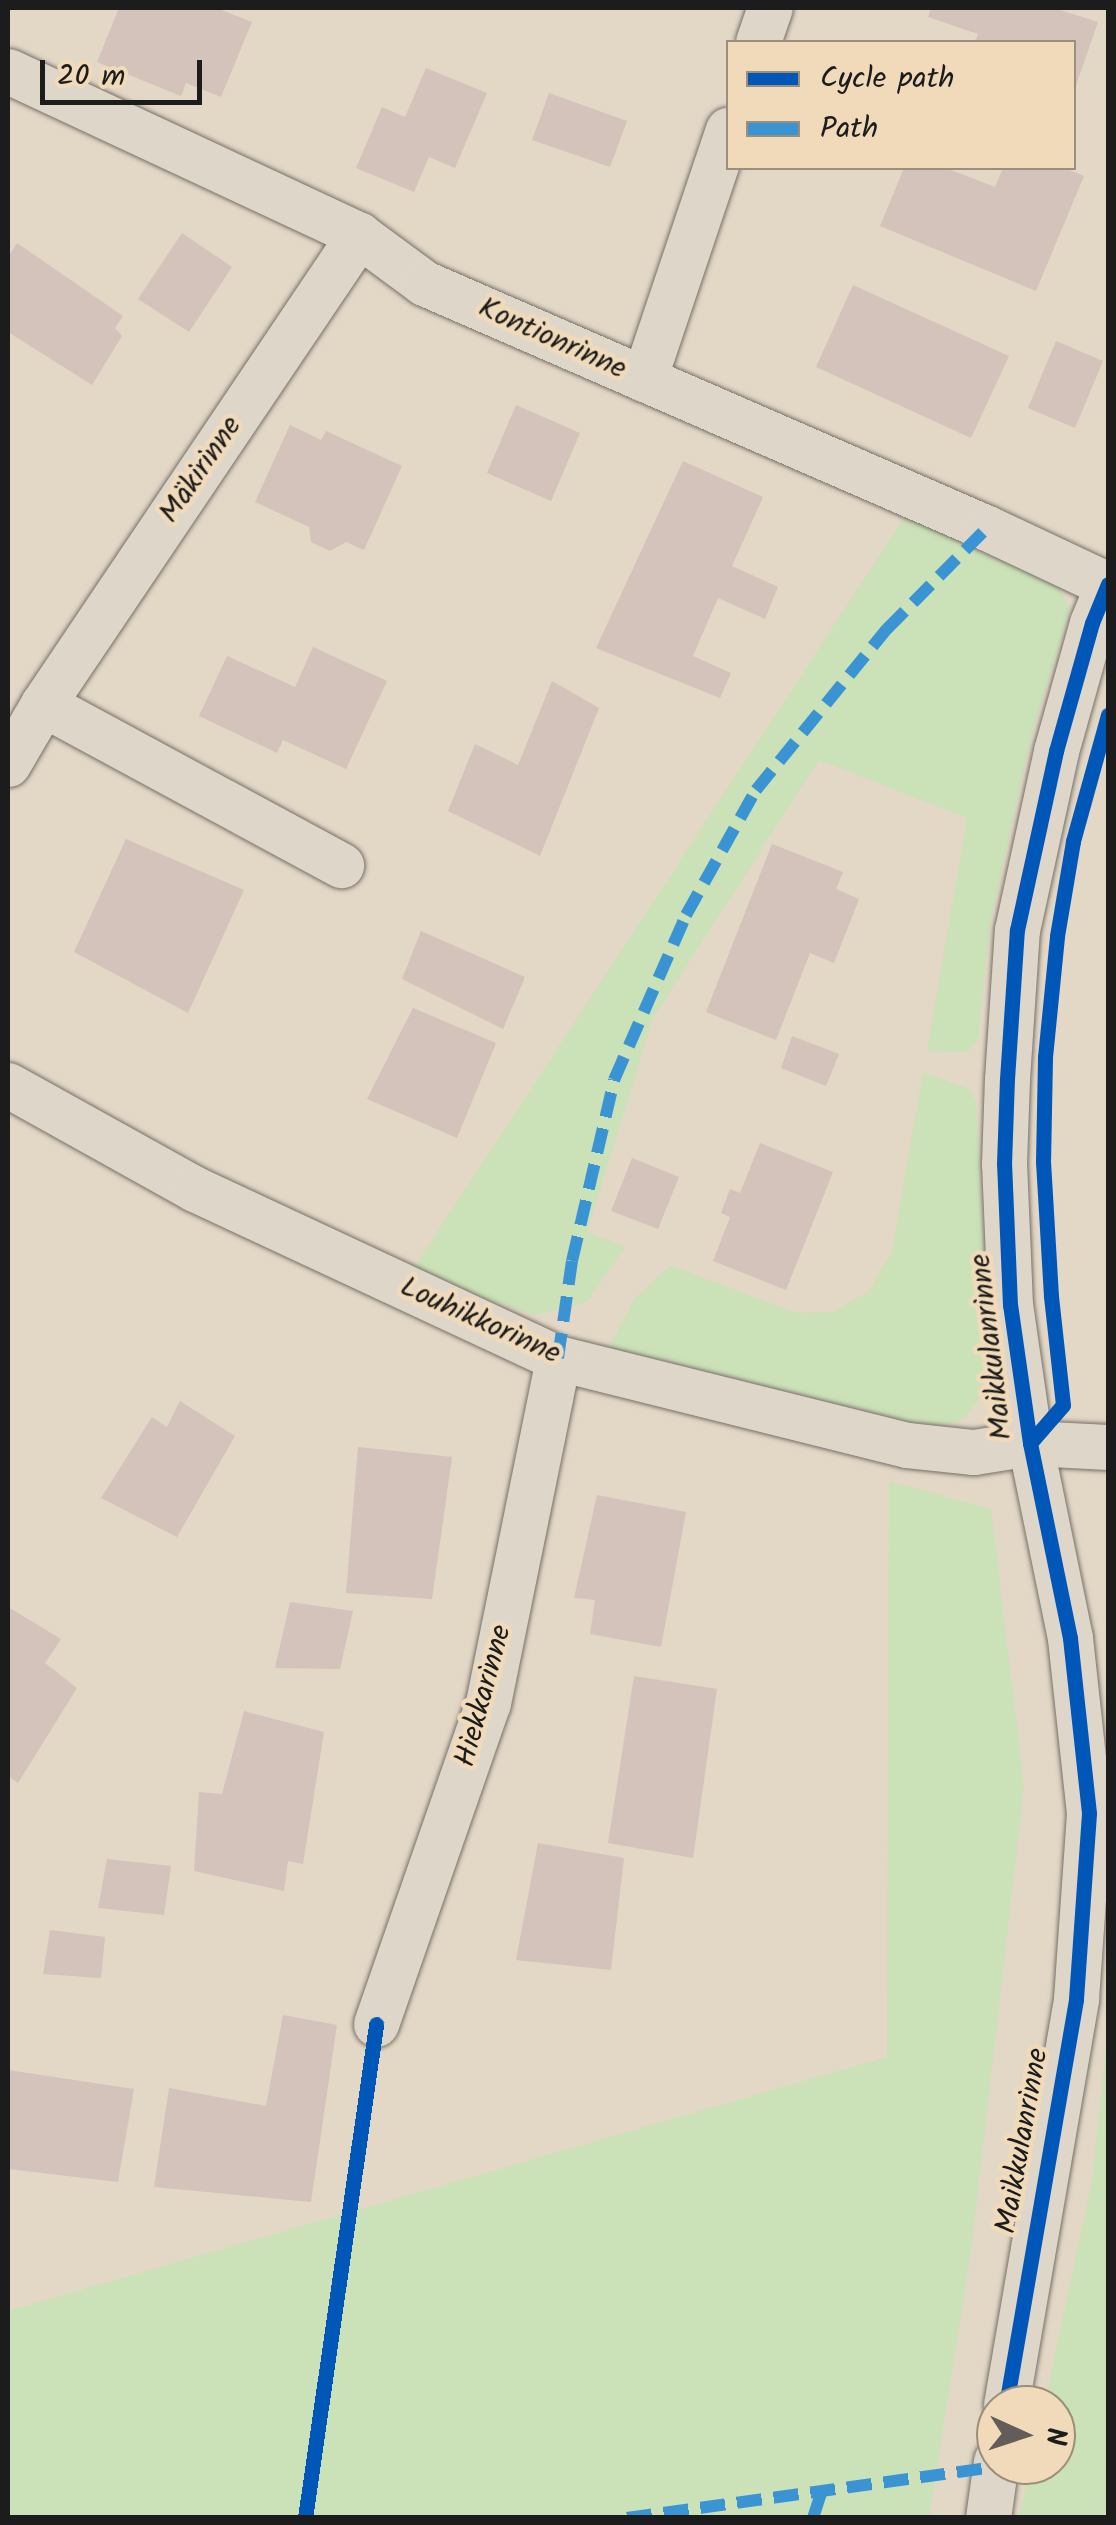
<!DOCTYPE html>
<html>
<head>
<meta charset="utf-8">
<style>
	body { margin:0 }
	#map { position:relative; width:1116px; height:2525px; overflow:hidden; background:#e3d7c6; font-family:Kalam,sans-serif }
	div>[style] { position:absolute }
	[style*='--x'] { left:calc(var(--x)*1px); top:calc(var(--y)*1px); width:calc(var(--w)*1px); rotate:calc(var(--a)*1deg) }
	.green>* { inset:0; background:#cbe1b7 }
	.building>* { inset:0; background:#d3c3bb }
	.roads { filter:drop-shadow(0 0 2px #767068) drop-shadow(0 0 2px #767068) }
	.minor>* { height:45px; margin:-22.5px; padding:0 22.5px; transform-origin:22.5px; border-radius:22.5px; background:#dfd6ca }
	.quiet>* { height:12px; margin-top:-6px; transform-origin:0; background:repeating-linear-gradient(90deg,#3a94d4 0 25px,transparent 0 37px) }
	.cycleway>* { height:15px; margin:-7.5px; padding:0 7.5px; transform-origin:7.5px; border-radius:7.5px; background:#0057b8 }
	span { translate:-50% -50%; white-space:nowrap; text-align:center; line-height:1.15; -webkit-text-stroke:9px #f0dab9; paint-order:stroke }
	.street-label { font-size:30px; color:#1c1c1c }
	.frame { position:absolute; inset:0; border:10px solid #1c1c1c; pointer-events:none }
	.legend { position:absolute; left:726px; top:40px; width:350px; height:130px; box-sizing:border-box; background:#f0dab9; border:2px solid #9b8e7a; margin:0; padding:12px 18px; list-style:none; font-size:30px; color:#1c1c1c }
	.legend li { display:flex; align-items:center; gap:20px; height:50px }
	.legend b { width:50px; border:2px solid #9b8e7a }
	.north { position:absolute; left:976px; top:2385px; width:100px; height:100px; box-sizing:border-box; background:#f0dab9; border:2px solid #9b8e7a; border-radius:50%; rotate:93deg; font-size:28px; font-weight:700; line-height:40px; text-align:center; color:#1c1c1c }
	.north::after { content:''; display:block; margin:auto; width:35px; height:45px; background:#625d58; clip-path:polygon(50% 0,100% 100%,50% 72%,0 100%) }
	.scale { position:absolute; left:40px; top:60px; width:162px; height:45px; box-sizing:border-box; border:5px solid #1c1c1c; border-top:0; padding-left:12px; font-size:30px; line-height:35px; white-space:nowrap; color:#1c1c1c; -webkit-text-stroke:8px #f0dab9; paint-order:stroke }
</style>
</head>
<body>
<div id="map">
	<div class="green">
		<div style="clip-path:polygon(906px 515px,1056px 584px,1070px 607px,1029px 745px,989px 929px,978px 1041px,967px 1052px,927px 1051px,967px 818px,819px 760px,653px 1018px,587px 1232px,625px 1247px,587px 1302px,535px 1315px,410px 1274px)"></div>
		<div style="clip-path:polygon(923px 1072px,969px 1089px,976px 1101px,990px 1366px,977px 1402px,965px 1418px,947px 1426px,928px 1426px,609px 1347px,635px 1298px,670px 1265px,796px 1313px,832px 1312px,868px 1292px,892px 1252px)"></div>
		<div style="clip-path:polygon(889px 1481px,991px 1509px,1024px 1787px,971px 2251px,929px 2517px,8px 2517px,8px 2311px,887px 2057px)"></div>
		<div style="clip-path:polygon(1108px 2029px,1108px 2517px,1019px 2517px,1031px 2465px,1056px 2465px,1056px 2405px,1044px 2405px,1092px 2181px)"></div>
	</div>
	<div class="building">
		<div style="clip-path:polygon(119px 8px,216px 8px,252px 22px,221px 97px,186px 83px,181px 96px,97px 62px)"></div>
		<div style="clip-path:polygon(931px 8px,1054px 8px,1098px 22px,1074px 91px,1074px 42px,975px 42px,978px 34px,928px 17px)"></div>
		<div style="clip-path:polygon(426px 68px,487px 93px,455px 168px,429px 157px,414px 192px,356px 168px,382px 107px,405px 117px)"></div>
		<div style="clip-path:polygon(549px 93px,627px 121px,610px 167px,532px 140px)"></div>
		<div style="clip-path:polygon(904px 168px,946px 168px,995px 187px,1003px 168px,1065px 168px,1084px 176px,1036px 291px,880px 226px)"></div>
		<div style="clip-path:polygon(182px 233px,232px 267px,189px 332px,138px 299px)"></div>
		<div style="clip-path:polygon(17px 243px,123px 316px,115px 328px,122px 336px,92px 385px,8px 332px,8px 257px)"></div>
		<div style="clip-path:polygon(853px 285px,1009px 356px,971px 438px,816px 367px)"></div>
		<div style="clip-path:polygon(1056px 341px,1103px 361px,1075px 428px,1028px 408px)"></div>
		<div style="clip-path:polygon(516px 405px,580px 433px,551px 501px,487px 473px)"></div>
		<div style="clip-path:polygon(290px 425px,321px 440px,326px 431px,402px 466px,364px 550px,346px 542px,330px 551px,311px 542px,309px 527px,255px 502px)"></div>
		<div style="clip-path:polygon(683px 461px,763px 497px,732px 566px,778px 587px,765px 619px,718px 598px,693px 656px,731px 673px,720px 698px,596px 648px)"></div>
		<div style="clip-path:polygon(313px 647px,387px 681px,346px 769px,283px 740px,277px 753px,199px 716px,227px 656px,295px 687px)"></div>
		<div style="clip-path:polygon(552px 681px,599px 708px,540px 856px,448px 811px,475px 744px,518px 765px)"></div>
		<div style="clip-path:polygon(126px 839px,244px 890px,188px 1013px,74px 952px)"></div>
		<div style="clip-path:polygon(772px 844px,843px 872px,836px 889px,859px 899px,834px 963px,810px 953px,776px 1040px,706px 1012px)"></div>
		<div style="clip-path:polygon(421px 931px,525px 977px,503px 1029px,402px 979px)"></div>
		<div style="clip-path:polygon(413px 1008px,496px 1043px,457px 1138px,367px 1099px)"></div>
		<div style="clip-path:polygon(792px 1036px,839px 1054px,826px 1086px,781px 1068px)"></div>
		<div style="clip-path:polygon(760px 1143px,833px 1172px,786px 1290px,713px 1261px,730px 1217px,721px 1213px,730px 1189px,740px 1193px)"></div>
		<div style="clip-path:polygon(632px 1158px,679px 1177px,658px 1229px,611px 1211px)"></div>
		<div style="clip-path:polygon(180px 1401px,235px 1436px,177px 1537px,101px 1498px,152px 1417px,167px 1427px)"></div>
		<div style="clip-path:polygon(358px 1447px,452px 1457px,432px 1599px,346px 1593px)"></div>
		<div style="clip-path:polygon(597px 1495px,686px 1512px,661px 1647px,590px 1634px,595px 1600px,574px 1598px)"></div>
		<div style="clip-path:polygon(290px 1602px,353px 1611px,340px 1669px,275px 1668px)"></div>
		<div style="clip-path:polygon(8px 1607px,61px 1639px,45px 1663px,77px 1688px,18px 1783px,8px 1776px)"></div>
		<div style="clip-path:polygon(634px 1676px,717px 1689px,693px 1858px,608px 1843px)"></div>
		<div style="clip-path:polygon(244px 1711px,324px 1732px,303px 1864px,288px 1861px,284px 1891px,194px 1871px,199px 1792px,222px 1794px)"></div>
		<div style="clip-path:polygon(538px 1843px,624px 1858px,611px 1970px,516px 1960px)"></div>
		<div style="clip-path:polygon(107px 1859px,171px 1866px,164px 1915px,98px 1908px)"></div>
		<div style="clip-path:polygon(50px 1930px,105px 1937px,101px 1978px,43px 1974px)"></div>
		<div style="clip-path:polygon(283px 2015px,337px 2025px,311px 2202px,154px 2187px,169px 2088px,266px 2106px)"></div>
		<div style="clip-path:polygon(8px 2070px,134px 2089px,118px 2182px,8px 2169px)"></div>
	</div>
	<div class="roads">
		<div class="minor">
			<div style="--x:758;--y:42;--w:36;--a:-71"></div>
			<div style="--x:8;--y:71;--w:387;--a:25"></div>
			<div style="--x:359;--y:235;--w:81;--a:36.4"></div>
			<div style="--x:424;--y:283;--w:614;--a:23.52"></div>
			<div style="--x:987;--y:528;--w:134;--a:25.2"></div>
			<div style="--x:644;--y:379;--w:263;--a:-71.4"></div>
			<div style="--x:43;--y:704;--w:339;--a:28.4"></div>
			<div style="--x:8;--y:764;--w:69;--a:-59.7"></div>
			<div style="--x:43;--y:704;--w:566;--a:-56.03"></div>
			<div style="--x:8;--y:1085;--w:214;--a:29.1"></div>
			<div style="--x:195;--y:1189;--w:400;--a:25"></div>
			<div style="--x:558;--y:1358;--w:360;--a:14"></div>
			<div style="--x:907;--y:1445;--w:67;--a:6"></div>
			<div style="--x:974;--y:1452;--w:57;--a:-9.1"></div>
			<div style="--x:1030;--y:1443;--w:78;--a:2.9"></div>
			<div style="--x:376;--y:2024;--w:340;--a:-70.8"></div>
			<div style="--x:488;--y:1703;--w:352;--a:-78.5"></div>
			<div style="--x:1006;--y:2405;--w:412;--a:-80.2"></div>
			<div style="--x:1076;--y:1999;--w:186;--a:-86"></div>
			<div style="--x:1089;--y:1813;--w:176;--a:-96.2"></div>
			<div style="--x:1070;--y:1638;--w:199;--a:-101.6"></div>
			<div style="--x:1030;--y:1443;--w:139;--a:-98.2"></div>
			<div style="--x:1010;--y:1305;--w:141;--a:-92.4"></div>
			<div style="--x:1004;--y:1164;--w:85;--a:-88"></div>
			<div style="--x:1007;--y:1079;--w:149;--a:-86.2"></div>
			<div style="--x:1017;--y:930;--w:183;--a:-77.7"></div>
			<div style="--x:1056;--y:751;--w:133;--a:-74.3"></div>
			<div style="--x:1092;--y:623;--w:42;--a:-67.7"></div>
			<div style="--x:988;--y:2518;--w:58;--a:-82"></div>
		</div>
	</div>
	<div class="quiet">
		<div style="--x:558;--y:1358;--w:98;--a:-81.8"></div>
		<div style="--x:572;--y:1261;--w:186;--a:-76.9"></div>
		<div style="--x:614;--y:1080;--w:180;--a:-66.4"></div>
		<div style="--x:686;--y:915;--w:143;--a:-60.8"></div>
		<div style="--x:756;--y:790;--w:208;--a:-50.9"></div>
		<div style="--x:887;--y:629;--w:142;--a:-45.3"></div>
		<div style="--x:627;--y:2518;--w:372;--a:-7.9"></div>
		<div style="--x:813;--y:2518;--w:29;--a:-72"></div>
	</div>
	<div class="cycleway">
		<div style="--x:1030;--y:1443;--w:50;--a:-49"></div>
		<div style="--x:1063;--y:1405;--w:110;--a:-96.3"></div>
		<div style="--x:1051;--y:1296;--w:134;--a:-93.4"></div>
		<div style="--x:1043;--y:1162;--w:105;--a:-88.9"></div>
		<div style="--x:1045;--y:1057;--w:122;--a:-84.3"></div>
		<div style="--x:1057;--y:936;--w:96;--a:-80.4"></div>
		<div style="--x:1073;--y:841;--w:131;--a:-74.5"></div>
		<div style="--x:1006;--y:2405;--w:412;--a:-80.2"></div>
		<div style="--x:1076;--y:1999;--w:186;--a:-86"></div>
		<div style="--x:1089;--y:1813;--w:176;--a:-96.2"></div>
		<div style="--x:1070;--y:1638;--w:199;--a:-101.6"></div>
		<div style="--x:1030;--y:1443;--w:139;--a:-98.2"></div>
		<div style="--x:1010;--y:1305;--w:141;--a:-92.4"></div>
		<div style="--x:1004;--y:1164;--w:85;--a:-88"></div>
		<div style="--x:1007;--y:1079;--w:149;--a:-86.2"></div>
		<div style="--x:1017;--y:930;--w:183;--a:-77.7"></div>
		<div style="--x:1056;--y:751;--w:133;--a:-74.3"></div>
		<div style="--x:1092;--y:623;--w:42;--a:-67.7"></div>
		<div style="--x:305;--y:2518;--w:499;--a:-81.8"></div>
	</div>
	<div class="street-label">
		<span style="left:552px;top:339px;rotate:24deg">Kontionrinne</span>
		<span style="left:201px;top:470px;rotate:-56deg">Mäkirinne</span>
		<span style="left:480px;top:1321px;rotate:24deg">Louhikkorinne</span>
		<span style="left:992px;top:1347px;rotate:-97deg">Maikkulanrinne</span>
		<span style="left:484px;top:1696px;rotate:-75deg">Hiekkarinne</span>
		<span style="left:1023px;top:2141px;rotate:-80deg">Maikkulanrinne</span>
	</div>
	<div class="frame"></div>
	<ul class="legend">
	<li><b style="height:12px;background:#0057b8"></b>Cycle path</li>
	<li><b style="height:12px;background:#3a94d4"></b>Path</li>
	</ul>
	<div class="north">N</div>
	<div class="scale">20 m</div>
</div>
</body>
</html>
